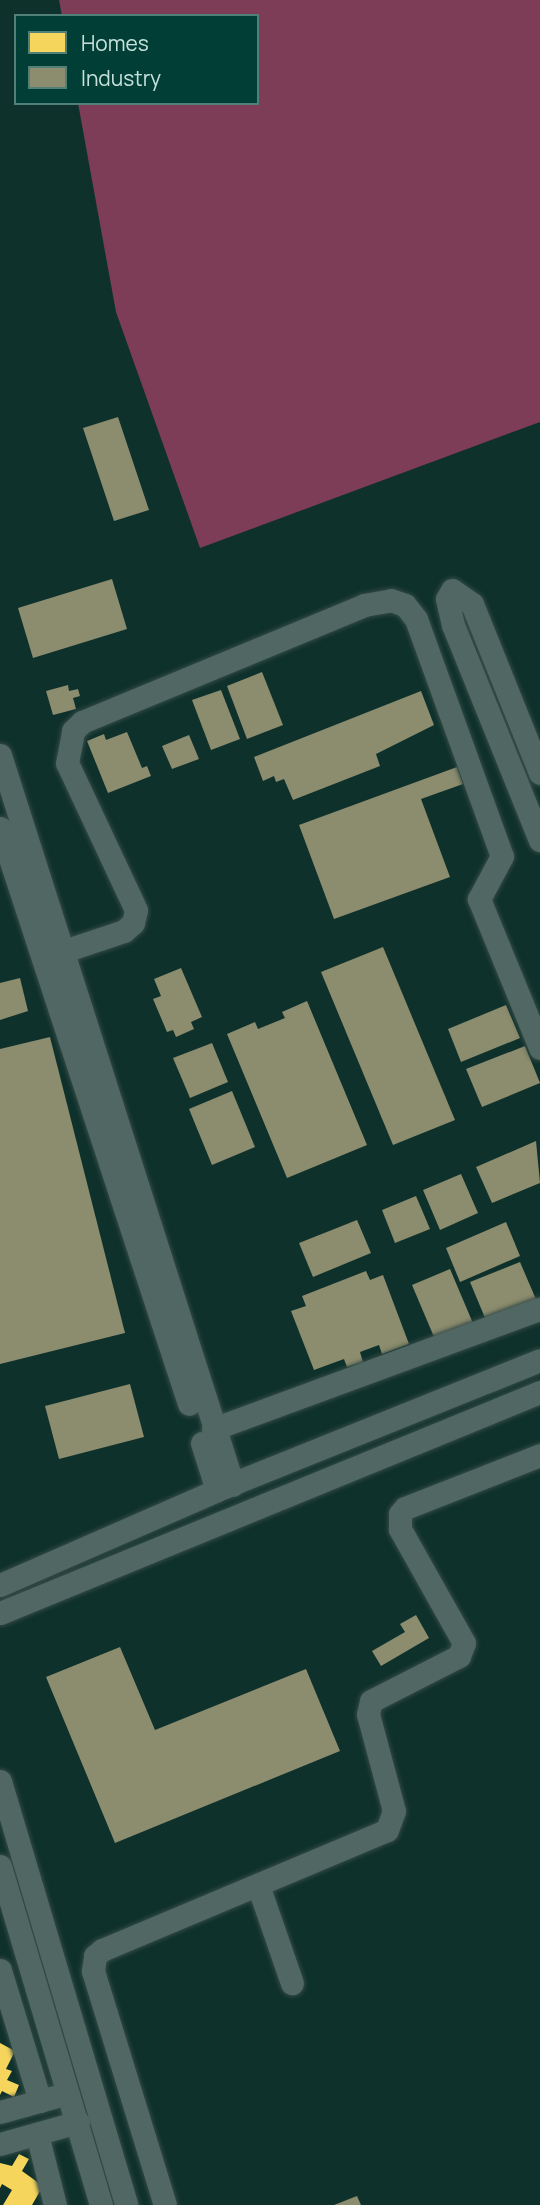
<!DOCTYPE html>
<html>
<head>
<meta charset="utf-8">
<style>
	body { margin:0 }
	#map { position:relative; width:540px; height:2205px; overflow:hidden; background:#0f312c; font-family:Manrope,sans-serif }
	div>[style] { position:absolute }
	[style*='--x'] { left:calc(var(--x)*1px); top:calc(var(--y)*1px); width:calc(var(--w)*1px); rotate:calc(var(--a)*1deg) }
	.forest>* { inset:0; background:#7d3d56 }
	.homes>* { inset:0; background:#f6d55c }
	.industry>* { inset:0; background:#8c8c6e }
	.roads { filter:drop-shadow(0 0 2px #344a45) drop-shadow(0 0 2px #344a45) }
	.minor>* { height:23px; margin:-11.5px; padding:0 11.5px; transform-origin:11.5px; border-radius:11.5px; background:#506763 }
	span { translate:-50% -50%; white-space:nowrap; text-align:center; line-height:1.15; -webkit-text-stroke:7px #013f36; paint-order:stroke }
	.legend { position:absolute; left:14px; top:14px; width:245px; height:91px; box-sizing:border-box; background:#013f36; border:2px solid #508078; margin:0; padding:9px 12px; list-style:none; font-size:21px; color:#c6e1db }
	.legend li { display:flex; align-items:center; gap:14px; height:35px }
	.legend b { width:35px; border:2px solid #508078 }
</style>
</head>
<body>
<div id="map">
	<div class="forest">
		<div style="clip-path:polygon(59px 0,540px 0,540px 422px,200px 548px,116px 312px,78px 103px,257px 103px,257px 16px,62px 16px)"></div>
	</div>
	<div class="homes">
		<div style="clip-path:polygon(0 2043px,15px 2051px,6px 2069px,12px 2071px,7px 2080px,19px 2085px,14px 2097px,2px 2091px,0 2095px)"></div>
		<div style="clip-path:polygon(19px 2154px,29px 2159px,22px 2171px,43px 2186px,32px 2205px,3px 2205px,12px 2190px,2px 2184px,0 2188px,0 2163px,12px 2166px)"></div>
	</div>
	<div class="industry">
		<div style="clip-path:polygon(118px 417px,149px 510px,114px 521px,83px 428px)"></div>
		<div style="clip-path:polygon(112px 579px,127px 629px,33px 658px,18px 608px)"></div>
		<div style="clip-path:polygon(262px 672px,283px 725px,247px 739px,227px 686px)"></div>
		<div style="clip-path:polygon(68px 685px,69px 691px,78px 689px,80px 696px,73px 698px,76px 709px,53px 715px,46px 691px)"></div>
		<div style="clip-path:polygon(221px 690px,240px 739px,211px 750px,192px 700px)"></div>
		<div style="clip-path:polygon(421px 691px,434px 725px,376px 754px,380px 766px,293px 800px,284px 779px,276px 782px,274px 776px,263px 781px,254px 757px)"></div>
		<div style="clip-path:polygon(127px 732px,142px 768px,147px 766px,151px 776px,108px 793px,87px 741px,104px 734px,106px 740px)"></div>
		<div style="clip-path:polygon(189px 735px,199px 759px,172px 769px,162px 746px)"></div>
		<div style="clip-path:polygon(457px 767px,463px 784px,421px 799px,450px 877px,334px 919px,299px 825px)"></div>
		<div style="clip-path:polygon(383px 947px,455px 1120px,393px 1145px,321px 972px)"></div>
		<div style="clip-path:polygon(181px 968px,202px 1017px,191px 1022px,194px 1029px,176px 1037px,173px 1030px,167px 1032px,153px 999px,161px 996px,154px 979px)"></div>
		<div style="clip-path:polygon(20px 978px,28px 1011px,0 1020px,0 983px)"></div>
		<div style="clip-path:polygon(307px 1001px,367px 1145px,287px 1178px,227px 1034px,255px 1022px,258px 1029px,285px 1018px,282px 1012px)"></div>
		<div style="clip-path:polygon(506px 1005px,520px 1038px,461px 1062px,448px 1029px)"></div>
		<div style="clip-path:polygon(50px 1037px,125px 1333px,0 1364px,0 1049px)"></div>
		<div style="clip-path:polygon(212px 1043px,228px 1082px,190px 1098px,173px 1058px)"></div>
		<div style="clip-path:polygon(525px 1046px,540px 1083px,482px 1107px,466px 1069px)"></div>
		<div style="clip-path:polygon(232px 1091px,255px 1147px,212px 1165px,189px 1109px)"></div>
		<div style="clip-path:polygon(536px 1141px,540px 1183px,492px 1203px,476px 1167px)"></div>
		<div style="clip-path:polygon(461px 1174px,478px 1213px,440px 1230px,423px 1190px)"></div>
		<div style="clip-path:polygon(416px 1196px,430px 1229px,395px 1243px,382px 1210px)"></div>
		<div style="clip-path:polygon(357px 1220px,371px 1253px,313px 1277px,299px 1243px)"></div>
		<div style="clip-path:polygon(506px 1222px,520px 1256px,460px 1282px,446px 1248px)"></div>
		<div style="clip-path:polygon(520px 1262px,538px 1304px,488px 1325px,470px 1282px)"></div>
		<div style="clip-path:polygon(450px 1269px,475px 1328px,437px 1344px,412px 1285px)"></div>
		<div style="clip-path:polygon(366px 1271px,370px 1280px,383px 1275px,409px 1344px,382px 1354px,379px 1345px,360px 1352px,363px 1362px,347px 1367px,344px 1359px,314px 1370px,291px 1311px,306px 1306px,302px 1296px)"></div>
		<div style="clip-path:polygon(130px 1384px,144px 1437px,59px 1459px,45px 1406px)"></div>
		<div style="clip-path:polygon(416px 1615px,429px 1638px,381px 1666px,372px 1651px,405px 1632px,400px 1624px)"></div>
		<div style="clip-path:polygon(120px 1647px,155px 1730px,306px 1669px,340px 1751px,115px 1843px,46px 1677px)"></div>
		<div style="clip-path:polygon(357px 2196px,361px 2205px,334px 2205px)"></div>
	</div>
	<div class="roads">
		<div class="minor">
			<div style="--x:0;--y:755;--w:766;--a:72.3"></div>
			<div style="--x:540;--y:773;--w:182;--a:-111.9"></div>
			<div style="--x:472;--y:604;--w:24;--a:-145"></div>
			<div style="--x:452;--y:590;--w:10;--a:119"></div>
			<div style="--x:447;--y:599;--w:27;--a:77"></div>
			<div style="--x:453;--y:625;--w:232;--a:68"></div>
			<div style="--x:0;--y:828;--w:606;--a:71.83"></div>
			<div style="--x:43;--y:958;--w:85;--a:-18.4"></div>
			<div style="--x:124;--y:931;--w:12;--a:-42"></div>
			<div style="--x:133;--y:923;--w:13;--a:-77"></div>
			<div style="--x:136;--y:910;--w:162;--a:-115.1"></div>
			<div style="--x:67;--y:763;--w:33;--a:-79"></div>
			<div style="--x:73;--y:731;--w:13;--a:-45"></div>
			<div style="--x:82;--y:722;--w:305;--a:-22.5"></div>
			<div style="--x:364;--y:605;--w:27;--a:-10"></div>
			<div style="--x:391;--y:600;--w:15;--a:20"></div>
			<div style="--x:405;--y:605;--w:18;--a:52"></div>
			<div style="--x:416;--y:619;--w:252;--a:70.1"></div>
			<div style="--x:502;--y:856;--w:49;--a:118.1"></div>
			<div style="--x:479;--y:899;--w:161;--a:67.7"></div>
			<div style="--x:213;--y:1429;--w:348;--a:-20.2"></div>
			<div style="--x:202;--y:1443;--w:49;--a:72.3"></div>
			<div style="--x:0;--y:1585;--w:237;--a:-23.6"></div>
			<div style="--x:217;--y:1490;--w:348;--a:-21.9"></div>
			<div style="--x:0;--y:1613;--w:583;--a:-22.26"></div>
			<div style="--x:0;--y:1781;--w:442;--a:73.4"></div>
			<div style="--x:0;--y:1866;--w:354;--a:73.4"></div>
			<div style="--x:258;--y:1885;--w:104;--a:70.9"></div>
			<div style="--x:0;--y:1970;--w:137;--a:73"></div>
			<div style="--x:0;--y:2112;--w:56;--a:-15.5"></div>
			<div style="--x:37;--y:2134;--w:73;--a:75.8"></div>
			<div style="--x:0;--y:2144;--w:81;--a:-15.8"></div>
			<div style="--x:165;--y:2205;--w:245;--a:-107.1"></div>
			<div style="--x:93;--y:1971;--w:15;--a:-82"></div>
			<div style="--x:95;--y:1956;--w:9;--a:-41"></div>
			<div style="--x:102;--y:1950;--w:309;--a:-22.8"></div>
			<div style="--x:387;--y:1830;--w:20;--a:-70"></div>
			<div style="--x:394;--y:1811;--w:100;--a:-105"></div>
			<div style="--x:368;--y:1714;--w:13;--a:-77"></div>
			<div style="--x:371;--y:1701;--w:99;--a:-27.1"></div>
			<div style="--x:459;--y:1656;--w:14;--a:-69"></div>
			<div style="--x:464;--y:1643;--w:131;--a:-119.3"></div>
			<div style="--x:400;--y:1529;--w:15;--a:-90"></div>
			<div style="--x:400;--y:1514;--w:8;--a:-50"></div>
			<div style="--x:405;--y:1508;--w:145;--a:-21.4"></div>
		</div>
	</div>
	<ul class="legend">
	<li><b style="height:19px;background:#f6d55c"></b>Homes</li>
	<li><b style="height:19px;background:#8c8c6e"></b>Industry</li>
	</ul>
</div>
</body>
</html>
